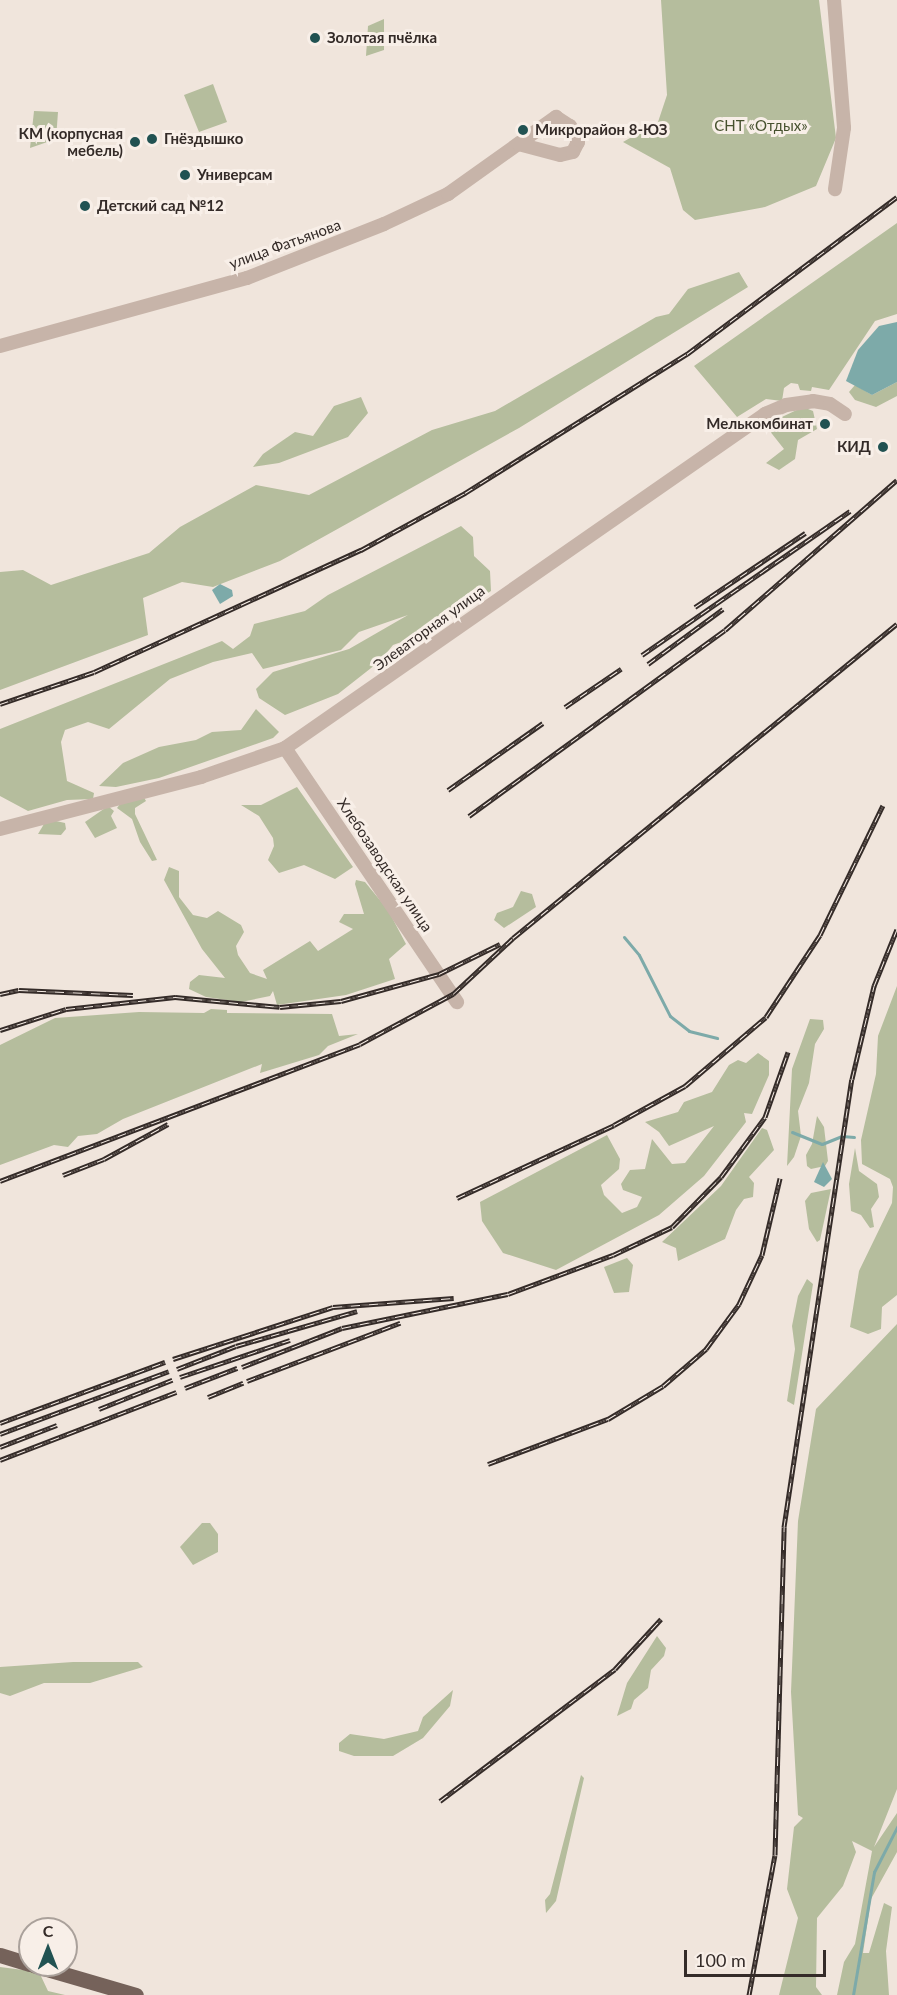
<!DOCTYPE html>
<html>
<head>
<meta charset="utf-8">
<style>
	body { margin:0 }
	#map { position:relative; width:897px; height:1995px; overflow:hidden; background:#f0e5dc; font-family:Lato,sans-serif }
	div>[style] { position:absolute }
	[style*='--x'] { left:calc(var(--x)*1px); top:calc(var(--y)*1px); width:calc(var(--w)*1px); rotate:calc(var(--a)*1deg) }
	.green>* { inset:0; background:#b5bd9d }
	.water>* { inset:0; background:#7daaa9 }
	.stream>* { height:3px; margin:-1.5px; padding:0 1.5px; transform-origin:1.5px; border-radius:1.5px; background:#7daaa9 }
	.minor>* { height:14px; margin:-7px; padding:0 7px; transform-origin:7px; border-radius:7px; background:#c7b4a9 }
	.major>* { height:15px; margin:-7.5px; padding:0 7.5px; transform-origin:7.5px; border-radius:7.5px; background:#75625a }
	.rail>* { height:5px; margin-top:-2.5px; transform-origin:0; background:repeating-linear-gradient(90deg,#f8efe8 0 9px,#342b28 0 18px); box-sizing:border-box; border-block:2px solid #342b28 }
	.dots>* { width:16px; height:16px; translate:-50% -50%; box-sizing:border-box; border:3px solid #f8efe8; border-radius:50% }
	span { translate:-50% -50%; white-space:nowrap; text-align:center; line-height:1.15; -webkit-text-stroke:6px #f8efe8; paint-order:stroke }
	.poi-label { font-size:15px; color:#342b28; font-weight:700 }
	.left { translate:0 -50%; text-align:left }
	.right { translate:-100% -50%; text-align:right }
	.park-label { font-size:15px; color:#46512e }
	.street-label { font-size:15px; color:#342b28 }
	.north { position:absolute; left:18px; top:1917px; width:60px; height:60px; box-sizing:border-box; background:#f8efe8; border:2px solid #aaa19b; border-radius:50%; rotate:0deg; font-size:16px; font-weight:700; line-height:24px; text-align:center; color:#342b28 }
	.north::after { content:''; display:block; margin:auto; width:21px; height:27px; background:#215252; clip-path:polygon(50% 0,100% 100%,50% 72%,0 100%) }
	.scale { position:absolute; left:684px; top:1950px; width:142px; height:27px; box-sizing:border-box; border:3px solid #342b28; border-top:0; padding-left:8px; font-size:18px; line-height:21px; white-space:nowrap; color:#342b28; -webkit-text-stroke:4px #f8efe8; paint-order:stroke }
</style>
</head>
<body>
<div id="map">
	<div class="green">
		<div style="clip-path:polygon(661px 0,819px 0,836px 138px,816px 186px,765px 207px,695px 220px,683px 210px,670px 168px,623px 142px,658px 122px,667px 95px)"></div>
		<div style="clip-path:polygon(384px 19px,384px 50px,366px 56px,368px 26px)"></div>
		<div style="clip-path:polygon(213px 84px,227px 122px,199px 132px,184px 95px)"></div>
		<div style="clip-path:polygon(34px 111px,58px 112px,56px 139px,30px 148px)"></div>
		<div style="clip-path:polygon(897px 223px,897px 314px,875px 321px,829px 390px,812px 387px,811px 391px,800px 390px,798px 384px,791px 383px,784px 388px,782px 401px,766px 399px,737px 417px,694px 366px)"></div>
		<div style="clip-path:polygon(739px 272px,748px 287px,519px 428px,280px 561px,213px 587px,182px 582px,143px 598px,148px 635px,0 690px,0 572px,23px 570px,51px 585px,149px 553px,180px 527px,256px 485px,309px 495px,432px 430px,495px 411px,656px 317px,669px 314px,688px 289px)"></div>
		<div style="clip-path:polygon(897px 382px,897px 396px,876px 407px,855px 400px,849px 392px,855px 385px,872px 395px)"></div>
		<div style="clip-path:polygon(361px 397px,368px 413px,348px 437px,279px 463px,253px 467px,263px 454px,295px 432px,313px 436px,334px 406px)"></div>
		<div style="clip-path:polygon(803px 407px,813px 411px,817px 429px,798px 440px,795px 459px,779px 470px,766px 463px,784px 449px,765px 425px)"></div>
		<div style="clip-path:polygon(461px 526px,473px 537px,474px 556px,490px 571px,491px 591px,463px 609px,433px 620px,421px 635px,393px 645px,380px 661px,338px 694px,285px 715px,259px 698px,256px 689px,273px 672px,349px 649px,408px 615px,359px 632px,341px 650px,263px 669px,252px 653px,213px 662px,170px 679px,109px 729px,88px 722px,65px 730px,61px 742px,67px 781px,94px 793px,93px 799px,67px 800px,28px 811px,0 796px,0 729px,222px 641px,233px 649px,250px 636px,254px 624px,305px 611px,328px 595px)"></div>
		<div style="clip-path:polygon(256px 709px,279px 732px,273px 738px,159px 778px,116px 787px,99px 786px,123px 763px,159px 747px,196px 740px,212px 732px,241px 730px)"></div>
		<div style="clip-path:polygon(297px 787px,353px 867px,335px 879px,304px 865px,279px 873px,268px 860px,274px 846px,273px 838px,259px 816px,241px 805px,261px 805px)"></div>
		<div style="clip-path:polygon(142px 794px,146px 801px,135px 808px,135px 814px,157px 860px,152px 861px,140px 842px,132px 819px,117px 808px,123px 800px)"></div>
		<div style="clip-path:polygon(108px 806px,114px 811px,111px 816px,117px 828px,95px 838px,85px 822px)"></div>
		<div style="clip-path:polygon(47px 819px,65px 823px,66px 829px,61px 835px,38px 834px)"></div>
		<div style="clip-path:polygon(169px 867px,179px 871px,179px 897px,193px 915px,207px 918px,218px 911px,241px 925px,244px 932px,236px 946px,238px 955px,250px 973px,267px 979px,263px 970px,310px 941px,318px 951px,353px 929px,339px 922px,344px 914px,364px 914px,355px 884px,356px 880px,365px 882px,388px 910px,406px 944px,389px 959px,395px 979px,346px 995px,277px 1005px,273px 991px,270px 996px,241px 1002px,206px 997px,189px 989px,190px 982px,199px 975px,225px 978px,202px 949px,164px 880px)"></div>
		<div style="clip-path:polygon(521px 891px,532px 894px,536px 907px,504px 928px,494px 920px,497px 913px,513px 907px)"></div>
		<div style="clip-path:polygon(897px 986px,897px 1295px,882px 1307px,881px 1329px,868px 1334px,850px 1327px,859px 1271px,892px 1203px,893px 1187px,890px 1179px,862px 1164px,861px 1140px,876px 1074px,878px 1036px)"></div>
		<div style="clip-path:polygon(211px 1009px,227px 1010px,227px 1013px,332px 1014px,339px 1036px,358px 1034px,328px 1046px,319px 1055px,260px 1073px,262px 1064px,123px 1119px,97px 1134px,78px 1136px,68px 1147px,54px 1145px,0 1165px,0 1045px,55px 1018px,139px 1012px,204px 1013px)"></div>
		<div style="clip-path:polygon(810px 1019px,823px 1020px,824px 1029px,815px 1044px,809px 1083px,798px 1111px,801px 1136px,794px 1157px,787px 1166px,792px 1069px)"></div>
		<div style="clip-path:polygon(758px 1053px,769px 1061px,769px 1075px,752px 1114px,744px 1113px,746px 1122px,704px 1176px,659px 1215px,556px 1270px,503px 1253px,482px 1221px,480px 1202px,607px 1135px,620px 1159px,619px 1169px,601px 1185px,604px 1195px,622px 1213px,637px 1207px,642px 1197px,623px 1190px,621px 1184px,630px 1170px,645px 1169px,652px 1139px,672px 1164px,685px 1163px,714px 1126px,669px 1146px,659px 1132px,645px 1122px,678px 1112px,684px 1102px,712px 1092px,729px 1065px,738px 1060px,746px 1063px)"></div>
		<div style="clip-path:polygon(817px 1116px,824px 1127px,828px 1161px,825px 1166px,811px 1169px,807px 1166px,806px 1155px,812px 1144px)"></div>
		<div style="clip-path:polygon(762px 1128px,767px 1130px,774px 1150px,749px 1177px,754px 1183px,753px 1197px,744px 1199px,736px 1210px,725px 1239px,678px 1261px,676px 1248px,662px 1242px,721px 1186px)"></div>
		<div style="clip-path:polygon(855px 1148px,859px 1171px,877px 1184px,879px 1197px,871px 1209px,874px 1227px,870px 1228px,861px 1215px,851px 1211px,849px 1184px)"></div>
		<div style="clip-path:polygon(831px 1189px,820px 1240px,817px 1242px,809px 1229px,805px 1201px,811px 1193px)"></div>
		<div style="clip-path:polygon(627px 1258px,633px 1265px,629px 1292px,614px 1293px,604px 1267px)"></div>
		<div style="clip-path:polygon(807px 1279px,813px 1284px,794px 1405px,787px 1401px,795px 1349px,792px 1326px,798px 1296px)"></div>
		<div style="clip-path:polygon(897px 1324px,897px 1789px,874px 1847px,897px 1813px,897px 1852px,871px 1899px,863px 1953px,869px 1953px,884px 1903px,892px 1907px,886px 1951px,889px 1995px,837px 1995px,844px 1962px,855px 1944px,872px 1851px,852px 1841px,856px 1852px,843px 1886px,817px 1918px,816px 1987px,822px 1995px,779px 1995px,798px 1918px,787px 1889px,794px 1827px,803px 1818px,798px 1815px,791px 1692px,798px 1521px,816px 1409px)"></div>
		<div style="clip-path:polygon(202px 1523px,210px 1523px,218px 1534px,218px 1552px,193px 1565px,180px 1547px)"></div>
		<div style="clip-path:polygon(657px 1636px,666px 1648px,664px 1656px,651px 1670px,648px 1688px,634px 1700px,631px 1709px,617px 1716px,627px 1683px)"></div>
		<div style="clip-path:polygon(73px 1662px,138px 1662px,143px 1667px,90px 1683px,44px 1683px,10px 1696px,0 1693px,0 1667px)"></div>
		<div style="clip-path:polygon(453px 1690px,450px 1706px,423px 1738px,393px 1756px,354px 1756px,339px 1751px,339px 1743px,350px 1734px,384px 1739px,418px 1731px,423px 1717px)"></div>
		<div style="clip-path:polygon(581px 1775px,584px 1778px,556px 1901px,546px 1913px,545px 1900px,550px 1894px)"></div>
		<div style="clip-path:polygon(0 1967px,39px 1972px,48px 1991px,65px 1995px,0 1995px)"></div>
	</div>
	<div class="water">
		<div style="clip-path:polygon(897px 322px,897px 382px,872px 395px,846px 381px,858px 350px,879px 326px)"></div>
		<div style="clip-path:polygon(220px 584px,232px 590px,233px 596px,220px 604px,212px 590px)"></div>
		<div style="clip-path:polygon(823px 1162px,832px 1179px,824px 1187px,814px 1182px)"></div>
	</div>
	<div class="stream">
		<div style="--x:624;--y:937;--w:23;--a:50"></div>
		<div style="--x:639;--y:955;--w:68;--a:63.1"></div>
		<div style="--x:670;--y:1016;--w:24;--a:38"></div>
		<div style="--x:689;--y:1031;--w:29;--a:14"></div>
		<div style="--x:792;--y:1132;--w:32;--a:22"></div>
		<div style="--x:822;--y:1144;--w:22;--a:-22"></div>
		<div style="--x:842;--y:1136;--w:12;--a:5"></div>
		<div style="--x:853;--y:1995;--w:125;--a:-80.3"></div>
		<div style="--x:874;--y:1872;--w:51;--a:-62.9"></div>
	</div>
	<div class="minor">
		<div style="--x:834;--y:0;--w:128;--a:85.5"></div>
		<div style="--x:844;--y:128;--w:62;--a:98.4"></div>
		<div style="--x:0;--y:346;--w:256;--a:-15.4"></div>
		<div style="--x:247;--y:278;--w:147;--a:-21.5"></div>
		<div style="--x:384;--y:224;--w:71;--a:-25.1"></div>
		<div style="--x:448;--y:194;--w:133;--a:-35.5"></div>
		<div style="--x:556;--y:117;--w:17;--a:33"></div>
		<div style="--x:570;--y:126;--w:18;--a:63"></div>
		<div style="--x:578;--y:142;--w:11;--a:117"></div>
		<div style="--x:573;--y:152;--w:13;--a:167"></div>
		<div style="--x:560;--y:155;--w:43;--a:-165.3"></div>
		<div style="--x:285;--y:748;--w:307;--a:55.9"></div>
		<div style="--x:0;--y:829;--w:208;--a:-14.5"></div>
		<div style="--x:201;--y:777;--w:89;--a:-19"></div>
		<div style="--x:285;--y:748;--w:585;--a:-34.83"></div>
		<div style="--x:765;--y:414;--w:23;--a:-23"></div>
		<div style="--x:786;--y:405;--w:27;--a:-8"></div>
		<div style="--x:813;--y:401;--w:17;--a:10"></div>
		<div style="--x:830;--y:404;--w:18;--a:34"></div>
	</div>
	<div class="major">
		<div style="--x:0;--y:1955;--w:31;--a:17"></div>
		<div style="--x:33;--y:1965;--w:107;--a:16.2"></div>
	</div>
	<div class="rail">
		<div style="--x:695;--y:607;--w:133;--a:-33.9"></div>
		<div style="--x:642;--y:655;--w:253;--a:-34.7"></div>
		<div style="--x:648;--y:664;--w:93;--a:-36.3"></div>
		<div style="--x:0;--y:704;--w:99;--a:-18.8"></div>
		<div style="--x:94;--y:672;--w:294;--a:-24.6"></div>
		<div style="--x:361;--y:550;--w:119;--a:-28.7"></div>
		<div style="--x:465;--y:493;--w:262;--a:-32.1"></div>
		<div style="--x:687;--y:354;--w:262;--a:-36.8"></div>
		<div style="--x:565;--y:707;--w:68;--a:-34.2"></div>
		<div style="--x:448;--y:790;--w:116;--a:-35.2"></div>
		<div style="--x:469;--y:816;--w:316;--a:-36"></div>
		<div style="--x:725;--y:630;--w:228;--a:-41.1"></div>
		<div style="--x:0;--y:994;--w:19;--a:-12"></div>
		<div style="--x:19;--y:990;--w:114;--a:2.5"></div>
		<div style="--x:0;--y:1030;--w:69;--a:-17.7"></div>
		<div style="--x:66;--y:1009;--w:110;--a:-6.3"></div>
		<div style="--x:175;--y:997;--w:105;--a:5.4"></div>
		<div style="--x:280;--y:1007;--w:61;--a:-5.6"></div>
		<div style="--x:341;--y:1001;--w:102;--a:-15.4"></div>
		<div style="--x:439;--y:974;--w:68;--a:-26.2"></div>
		<div style="--x:63;--y:1175;--w:44;--a:-21.3"></div>
		<div style="--x:104;--y:1159;--w:73;--a:-28.7"></div>
		<div style="--x:0;--y:1181;--w:385;--a:-20.8"></div>
		<div style="--x:360;--y:1044;--w:106;--a:-28.3"></div>
		<div style="--x:453;--y:994;--w:82;--a:-43"></div>
		<div style="--x:513;--y:938;--w:496;--a:-39.3"></div>
		<div style="--x:457;--y:1198;--w:173;--a:-24.9"></div>
		<div style="--x:614;--y:1125;--w:81;--a:-28.8"></div>
		<div style="--x:685;--y:1086;--w:106;--a:-40.4"></div>
		<div style="--x:766;--y:1017;--w:98;--a:-56.6"></div>
		<div style="--x:820;--y:935;--w:144;--a:-64.1"></div>
		<div style="--x:173;--y:1359;--w:168;--a:-18"></div>
		<div style="--x:333;--y:1307;--w:121;--a:-4.3"></div>
		<div style="--x:242;--y:1367;--w:107;--a:-21.3"></div>
		<div style="--x:342;--y:1328;--w:169;--a:-11.6"></div>
		<div style="--x:508;--y:1294;--w:112;--a:-20.4"></div>
		<div style="--x:613;--y:1255;--w:65;--a:-25.4"></div>
		<div style="--x:672;--y:1227;--w:70;--a:-45.6"></div>
		<div style="--x:721;--y:1177;--w:74;--a:-53.7"></div>
		<div style="--x:765;--y:1117;--w:69;--a:-70.5"></div>
		<div style="--x:177;--y:1369;--w:63;--a:-21.3"></div>
		<div style="--x:236;--y:1346;--w:126;--a:-16.1"></div>
		<div style="--x:180;--y:1377;--w:116;--a:-18.6"></div>
		<div style="--x:247;--y:1381;--w:164;--a:-20.8"></div>
		<div style="--x:185;--y:1388;--w:56;--a:-21"></div>
		<div style="--x:208;--y:1397;--w:38;--a:-22"></div>
		<div style="--x:99;--y:1409;--w:79;--a:-21.7"></div>
		<div style="--x:0;--y:1423;--w:176;--a:-20.3"></div>
		<div style="--x:0;--y:1434;--w:180;--a:-20.4"></div>
		<div style="--x:0;--y:1447;--w:61;--a:-21.1"></div>
		<div style="--x:0;--y:1460;--w:189;--a:-21.1"></div>
		<div style="--x:488;--y:1464;--w:128;--a:-20.6"></div>
		<div style="--x:608;--y:1419;--w:64;--a:-31"></div>
		<div style="--x:663;--y:1386;--w:57;--a:-40.7"></div>
		<div style="--x:706;--y:1349;--w:56;--a:-53.7"></div>
		<div style="--x:739;--y:1304;--w:54;--a:-64.9"></div>
		<div style="--x:762;--y:1255;--w:79;--a:-76.8"></div>
		<div style="--x:440;--y:1801;--w:219;--a:-37"></div>
		<div style="--x:615;--y:1669;--w:68;--a:-47.4"></div>
		<div style="--x:749;--y:1995;--w:142;--a:-79.5"></div>
		<div style="--x:775;--y:1855;--w:328;--a:-88.4"></div>
		<div style="--x:784;--y:1527;--w:453;--a:-81.4"></div>
		<div style="--x:852;--y:1079;--w:96;--a:-76.7"></div>
		<div style="--x:874;--y:986;--w:61;--a:-68"></div>
	</div>
	<div class="dots">
		<div style="left:315px;top:38px;background:#215252"></div>
		<div style="left:523px;top:130px;background:#215252"></div>
		<div style="left:152px;top:139px;background:#215252"></div>
		<div style="left:135px;top:142px;background:#215252"></div>
		<div style="left:185px;top:175px;background:#215252"></div>
		<div style="left:85px;top:206px;background:#215252"></div>
		<div style="left:825px;top:424px;background:#215252"></div>
		<div style="left:883px;top:447px;background:#215252"></div>
	</div>
	<div class="poi-label">
		<span class="left" style="left:327px;top:38px">Золотая пчёлка</span>
		<span class="left" style="left:535px;top:130px">Микрорайон 8-ЮЗ</span>
		<span class="right" style="left:123px;top:142px">КМ (корпусная<br>мебель)</span>
		<span class="left" style="left:164px;top:139px">Гнёздышко</span>
		<span class="left" style="left:197px;top:175px">Универсам</span>
		<span class="left" style="left:97px;top:206px">Детский сад №12</span>
		<span class="right" style="left:813px;top:424px">Мелькомбинат</span>
		<span class="right" style="left:871px;top:447px">КИД</span>
	</div>
	<div class="park-label">
		<span style="left:761px;top:126px">СНТ «Отдых»</span>
	</div>
	<div class="street-label">
		<span style="left:285px;top:244px;rotate:-20deg">улица Фатьянова</span>
		<span style="left:429px;top:628px;rotate:-36deg">Элеваторная улица</span>
		<span style="left:385px;top:865px;rotate:56deg">Хлебозаводская улица</span>
	</div>
	<div class="north">С</div>
	<div class="scale">100 m</div>
</div>
</body>
</html>
